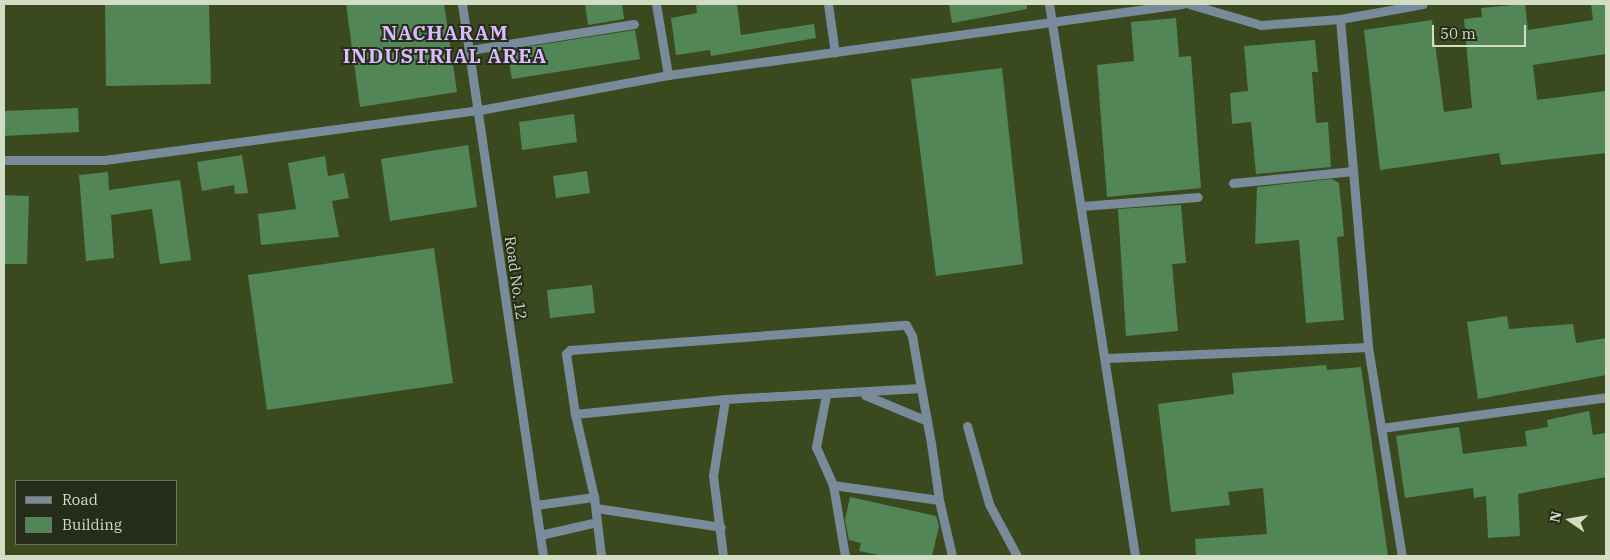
<!DOCTYPE html>
<html>
<head>
<meta charset="utf-8">
<style>
	body { margin:0 }
	#map { position:relative; width:1610px; height:560px; overflow:hidden; background:#3a4a1e; font-family:"IBM Plex Serif",serif }
	div>[style] { position:absolute }
	[style*='--x'] { left:calc(var(--x)*1px); top:calc(var(--y)*1px); width:calc(var(--w)*1px); rotate:calc(var(--a)*1deg) }
	.building>* { inset:0; background:#528656 }
	.minor>* { height:9px; margin:-4.5px; padding:0 4.5px; transform-origin:4.5px; border-radius:4.5px; background:#798b9b }
	span { translate:-50% -50%; white-space:nowrap; text-align:center; line-height:1.15; -webkit-text-stroke:4px #252d1a; paint-order:stroke }
	.street-label { font-size:15px; color:#d2ddc4 }
	.district-label { font-size:20px; color:#dbbaff; font-weight:700; letter-spacing:1px }
	.frame { position:absolute; inset:0; border:5px solid #d2ddc4; pointer-events:none }
	.legend { position:absolute; left:15px; top:480px; width:162px; height:65px; box-sizing:border-box; background:#252d1a; border:1px solid #6a735e; margin:0; padding:6px 9px; list-style:none; font-size:15px; color:#d2ddc4 }
	.legend li { display:flex; align-items:center; gap:10px; height:25px }
	.legend b { width:25px; border:1px solid #6a735e }
	.north { position:absolute; left:1545px; top:495px; width:50px; height:50px; -webkit-text-stroke:4px #252d1a; paint-order:stroke; rotate:283deg; font-size:14px; font-weight:700; line-height:20px; text-align:center; color:#d2ddc4 }
	.north::after { content:''; display:block; margin:auto; width:18px; height:22px; background:#d2ddc4; clip-path:polygon(50% 0,100% 100%,50% 72%,0 100%) }
	.scale { position:absolute; left:1432px; top:25px; width:94px; height:22px; box-sizing:border-box; border:2px solid #d2ddc4; border-top:0; padding-left:6px; font-size:15px; line-height:18px; white-space:nowrap; color:#d2ddc4; -webkit-text-stroke:4px #252d1a; paint-order:stroke }
</style>
</head>
<body>
<div id="map">
	<div class="building">
		<div style="clip-path:polygon(105px 4px,209px 4px,211px 84px,106px 86px)"></div>
		<div style="clip-path:polygon(346px 4px,444px 4px,457px 92px,360px 107px)"></div>
		<div style="clip-path:polygon(585px 4px,622px 4px,624px 19px,588px 25px)"></div>
		<div style="clip-path:polygon(696px 4px,737px 4px,741px 35px,814px 24px,816px 38px,711px 56px,710px 50px,676px 55px,671px 18px,697px 13px)"></div>
		<div style="clip-path:polygon(949px 4px,1027px 4px,1027px 9px,952px 23px)"></div>
		<div style="clip-path:polygon(1525px 4px,1528px 30px,1593px 20px,1591px 4px,1606px 4px,1606px 54px,1533px 65px,1537px 100px,1606px 91px,1606px 153px,1501px 165px,1499px 153px,1380px 170px,1364px 30px,1432px 20px,1444px 112px,1472px 108px,1464px 19px,1482px 17px,1481px 8px)"></div>
		<div style="clip-path:polygon(1176px 18px,1179px 57px,1191px 56px,1201px 188px,1107px 197px,1097px 65px,1134px 61px,1131px 22px)"></div>
		<div style="clip-path:polygon(635px 30px,640px 59px,512px 79px,507px 50px)"></div>
		<div style="clip-path:polygon(1315px 40px,1318px 72px,1312px 72px,1316px 123px,1328px 122px,1331px 167px,1256px 174px,1251px 122px,1232px 124px,1230px 93px,1248px 91px,1244px 46px)"></div>
		<div style="clip-path:polygon(1002px 68px,1023px 264px,936px 276px,911px 79px)"></div>
		<div style="clip-path:polygon(78px 108px,79px 132px,4px 136px,4px 111px)"></div>
		<div style="clip-path:polygon(574px 114px,577px 142px,522px 150px,519px 122px)"></div>
		<div style="clip-path:polygon(468px 145px,477px 207px,390px 221px,381px 159px)"></div>
		<div style="clip-path:polygon(242px 155px,248px 193px,235px 194px,234px 185px,202px 191px,197px 162px)"></div>
		<div style="clip-path:polygon(325px 156px,328px 176px,344px 173px,349px 198px,332px 201px,339px 237px,261px 245px,258px 214px,296px 209px,288px 163px)"></div>
		<div style="clip-path:polygon(587px 171px,590px 193px,556px 198px,553px 176px)"></div>
		<div style="clip-path:polygon(108px 172px,109px 190px,180px 180px,191px 260px,160px 264px,152px 209px,111px 215px,114px 258px,86px 261px,79px 175px)"></div>
		<div style="clip-path:polygon(1332px 179px,1339px 183px,1342px 213px,1344px 236px,1337px 237px,1344px 320px,1306px 323px,1299px 240px,1255px 244px,1257px 187px)"></div>
		<div style="clip-path:polygon(4px 195px,29px 196px,27px 264px,4px 264px)"></div>
		<div style="clip-path:polygon(1181px 205px,1186px 263px,1172px 264px,1178px 331px,1126px 336px,1118px 209px)"></div>
		<div style="clip-path:polygon(434px 248px,453px 383px,267px 410px,248px 275px)"></div>
		<div style="clip-path:polygon(592px 285px,595px 313px,550px 318px,547px 290px)"></div>
		<div style="clip-path:polygon(1507px 316px,1509px 329px,1573px 324px,1576px 343px,1606px 338px,1606px 375px,1478px 399px,1467px 322px)"></div>
		<div style="clip-path:polygon(1326px 365px,1327px 370px,1361px 367px,1388px 556px,1196px 556px,1195px 539px,1267px 534px,1263px 488px,1228px 492px,1230px 505px,1171px 512px,1158px 404px,1234px 394px,1232px 373px)"></div>
		<div style="clip-path:polygon(1589px 411px,1593px 435px,1606px 433px,1606px 477px,1518px 494px,1520px 536px,1488px 538px,1486px 496px,1474px 498px,1473px 488px,1405px 498px,1396px 436px,1459px 427px,1463px 454px,1508px 448px,1527px 446px,1525px 431px,1548px 427px,1547px 420px)"></div>
		<div style="clip-path:polygon(850px 497px,936px 516px,939px 526px,932px 556px,884px 556px,859px 551px,861px 543px,849px 540px,845px 520px)"></div>
	</div>
	<div class="minor">
		<div style="--x:462;--y:4;--w:558;--a:81.65"></div>
		<div style="--x:656;--y:4;--w:72;--a:80.4"></div>
		<div style="--x:828;--y:4;--w:49;--a:81.9"></div>
		<div style="--x:1049;--y:4;--w:559;--a:81.14"></div>
		<div style="--x:1189;--y:4;--w:75;--a:16.3"></div>
		<div style="--x:1261;--y:25;--w:79;--a:-4.3"></div>
		<div style="--x:1340;--y:19;--w:84;--a:-10.2"></div>
		<div style="--x:1340;--y:19;--w:329;--a:85.1"></div>
		<div style="--x:1368;--y:347;--w:212;--a:80.8"></div>
		<div style="--x:470;--y:50;--w:166;--a:-9"></div>
		<div style="--x:4;--y:160;--w:100;--a:0"></div>
		<div style="--x:104;--y:160;--w:379;--a:-7.6"></div>
		<div style="--x:480;--y:110;--w:191;--a:-10.5"></div>
		<div style="--x:668;--y:75;--w:519;--a:-7.86"></div>
		<div style="--x:1233;--y:183;--w:121;--a:-5.7"></div>
		<div style="--x:1082;--y:206;--w:116;--a:-4.4"></div>
		<div style="--x:1107;--y:358;--w:261;--a:-2.4"></div>
		<div style="--x:921;--y:388;--w:196;--a:176.8"></div>
		<div style="--x:725;--y:399;--w:151;--a:174.3"></div>
		<div style="--x:575;--y:414;--w:61;--a:-98.5"></div>
		<div style="--x:566;--y:354;--w:6;--a:-45"></div>
		<div style="--x:570;--y:350;--w:337;--a:-4.3"></div>
		<div style="--x:906;--y:325;--w:13;--a:61"></div>
		<div style="--x:912;--y:336;--w:53;--a:80.2"></div>
		<div style="--x:921;--y:388;--w:56;--a:79.7"></div>
		<div style="--x:931;--y:443;--w:58;--a:82"></div>
		<div style="--x:826;--y:395;--w:53;--a:100.9"></div>
		<div style="--x:816;--y:447;--w:42;--a:65.9"></div>
		<div style="--x:865;--y:395;--w:67;--a:22.8"></div>
		<div style="--x:575;--y:414;--w:85;--a:77.1"></div>
		<div style="--x:594;--y:497;--w:59;--a:83.2"></div>
		<div style="--x:967;--y:426;--w:81;--a:74.2"></div>
		<div style="--x:989;--y:504;--w:59;--a:61.7"></div>
		<div style="--x:1381;--y:428;--w:227;--a:-7.8"></div>
		<div style="--x:536;--y:505;--w:59;--a:-7.9"></div>
		<div style="--x:596;--y:508;--w:126;--a:8.6"></div>
		<div style="--x:540;--y:535;--w:58;--a:-12.8"></div>
		<div style="--x:723;--y:556;--w:81;--a:-97.1"></div>
		<div style="--x:713;--y:476;--w:78;--a:-81.1"></div>
		<div style="--x:845;--y:556;--w:72;--a:-99.6"></div>
		<div style="--x:833;--y:485;--w:107;--a:8.1"></div>
		<div style="--x:939;--y:500;--w:57;--a:76.9"></div>
	</div>
	<div class="street-label">
		<span style="left:516px;top:278px;rotate:82deg">Road No. 12</span>
	</div>
	<div class="district-label">
		<span style="left:445px;top:44px">NACHARAM<br>INDUSTRIAL AREA</span>
	</div>
	<div class="frame"></div>
	<ul class="legend">
	<li><b style="height:6px;background:#798b9b"></b>Road</li>
	<li><b style="height:14px;background:#528656"></b>Building</li>
	</ul>
	<div class="north">N</div>
	<div class="scale">50 m</div>
</div>
</body>
</html>
